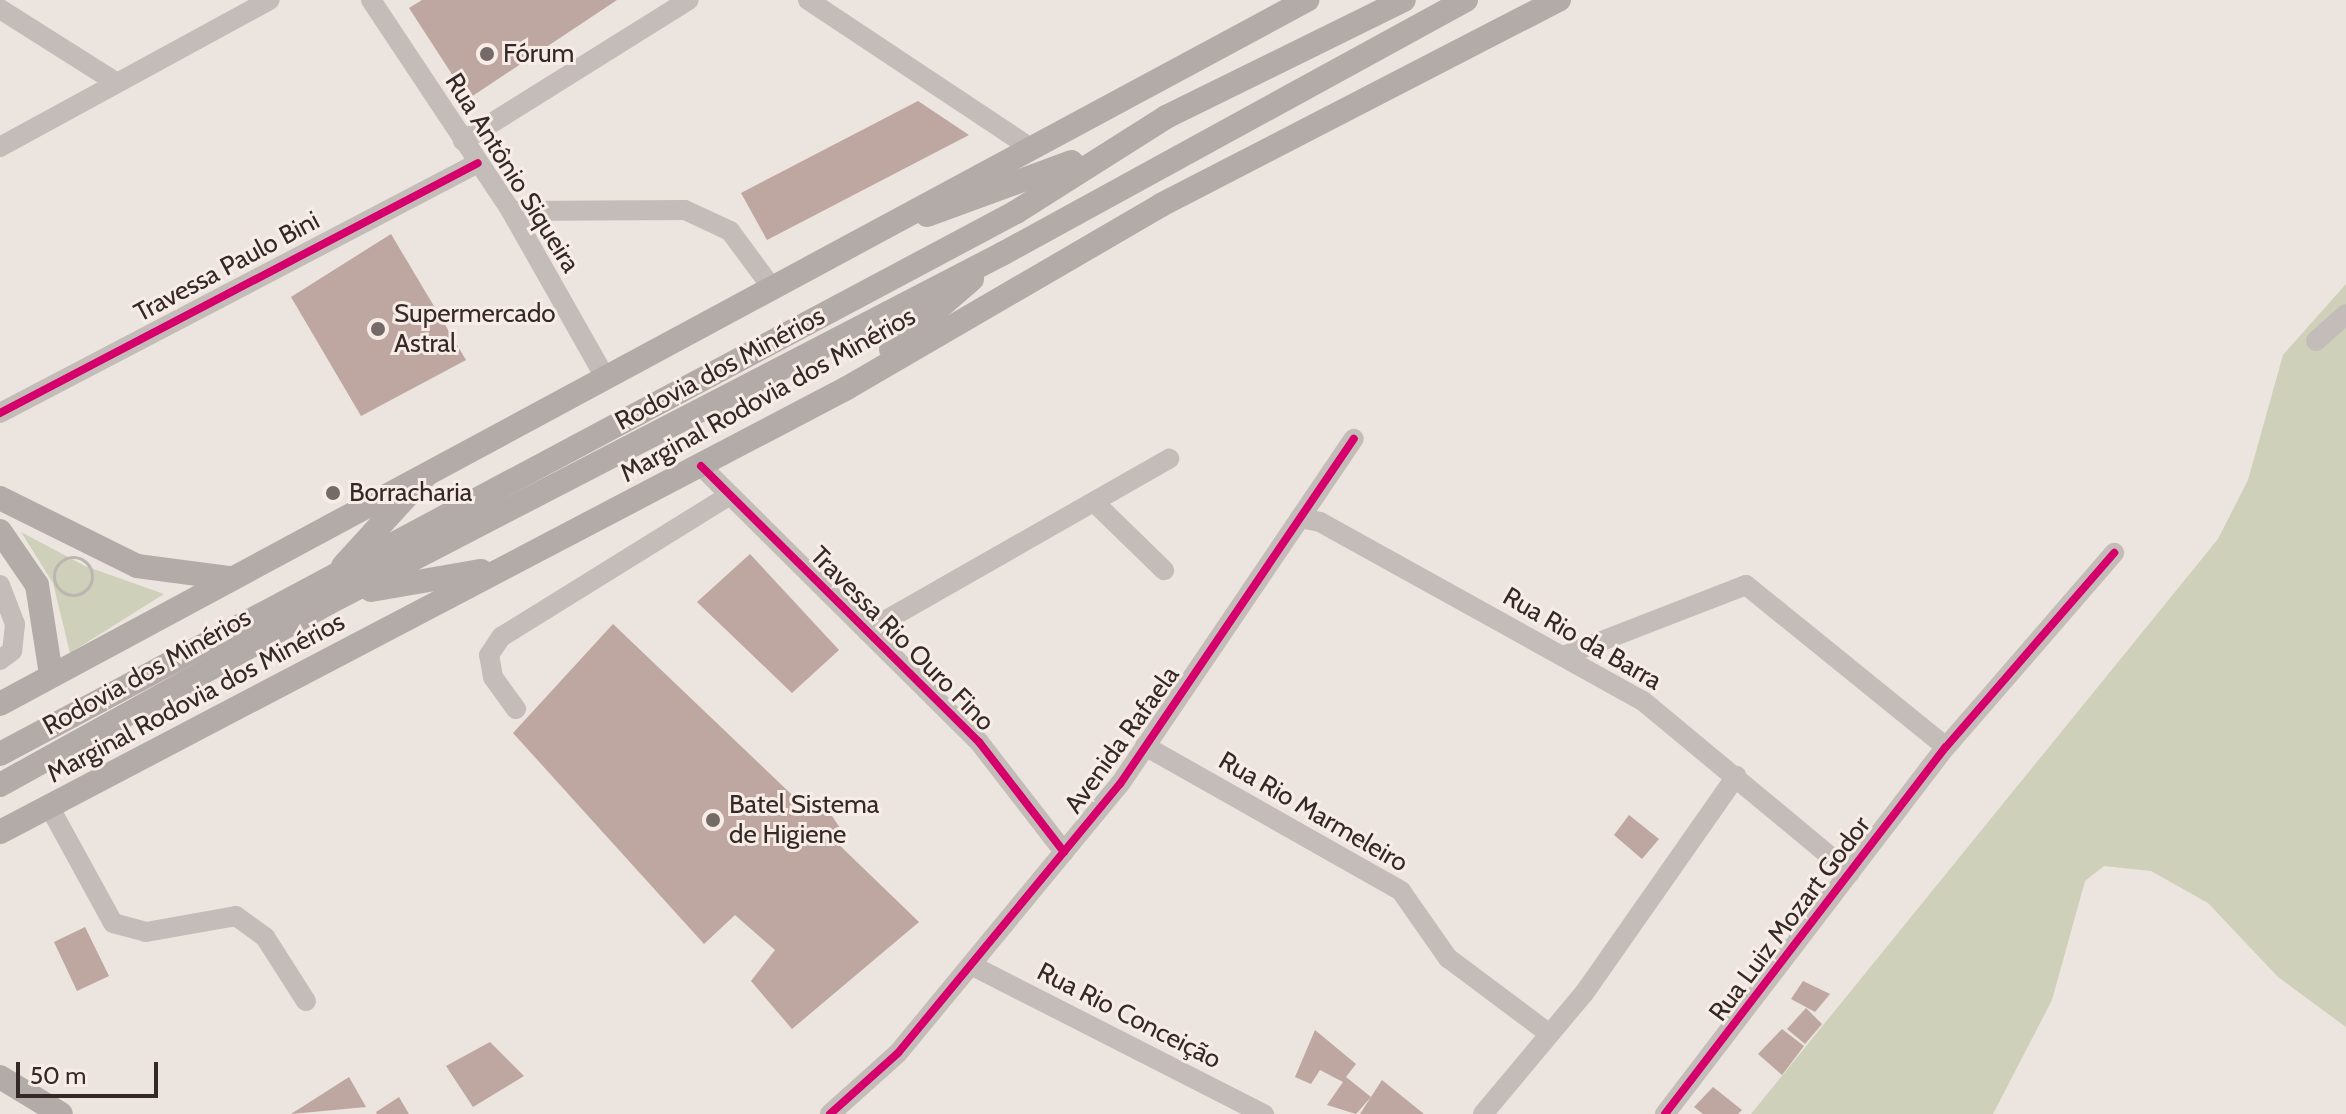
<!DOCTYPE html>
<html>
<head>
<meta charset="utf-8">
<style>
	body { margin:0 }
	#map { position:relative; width:2346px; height:1114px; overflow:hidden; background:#ebe4df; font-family:Cabin,sans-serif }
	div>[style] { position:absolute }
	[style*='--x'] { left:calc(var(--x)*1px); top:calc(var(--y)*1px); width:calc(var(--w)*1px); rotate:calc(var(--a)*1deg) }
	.green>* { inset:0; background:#ced0b9 }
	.building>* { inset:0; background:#bea6a1 }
	.path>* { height:3px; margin-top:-1.5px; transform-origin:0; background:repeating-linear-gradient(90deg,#bdb5b1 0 4px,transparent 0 8px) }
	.path>.ring { margin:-1.5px; padding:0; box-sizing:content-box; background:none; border:3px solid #bdb5b1; border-radius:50% }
	.minor>* { height:20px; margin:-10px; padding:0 10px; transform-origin:10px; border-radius:10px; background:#c4bcb8 }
	.major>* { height:24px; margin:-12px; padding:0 12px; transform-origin:12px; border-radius:12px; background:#b3aba7 }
	.cycleway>* { height:8px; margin:-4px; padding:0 4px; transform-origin:4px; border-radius:4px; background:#d6006c }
	.dots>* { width:22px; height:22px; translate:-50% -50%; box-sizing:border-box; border:4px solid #f8ede6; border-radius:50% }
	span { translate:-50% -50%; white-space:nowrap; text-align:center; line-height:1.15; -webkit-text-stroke:6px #f8ede6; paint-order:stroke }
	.poi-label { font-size:26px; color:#342927 }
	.left { translate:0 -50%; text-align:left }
	.street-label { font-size:26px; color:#342927 }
	.scale { position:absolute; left:16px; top:1062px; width:142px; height:36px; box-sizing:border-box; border:4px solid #342927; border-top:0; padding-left:10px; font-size:24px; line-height:28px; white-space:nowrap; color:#342927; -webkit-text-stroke:6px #f8ede6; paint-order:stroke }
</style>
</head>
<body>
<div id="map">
	<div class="green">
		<div style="clip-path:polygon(2346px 284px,2346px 1027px,2278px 977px,2208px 903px,2151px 871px,2104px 866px,2085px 881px,2052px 1000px,1993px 1114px,1751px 1114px,2218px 539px,2248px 480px,2283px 355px)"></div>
		<div style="clip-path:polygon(21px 532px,85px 566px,164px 594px,70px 653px,53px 583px)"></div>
	</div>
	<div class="building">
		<div style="clip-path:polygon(422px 0,617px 0,468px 99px,409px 8px)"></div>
		<div style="clip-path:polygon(918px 101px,969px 135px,767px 240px,741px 193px)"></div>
		<div style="clip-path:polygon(391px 234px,466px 360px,361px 416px,291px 297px)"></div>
		<div style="clip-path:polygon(750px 554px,839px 650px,792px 693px,697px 602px)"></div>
		<div style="clip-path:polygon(613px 624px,810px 812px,824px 804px,840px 828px,832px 838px,919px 922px,792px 1029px,751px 981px,775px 950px,735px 915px,704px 944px,513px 733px)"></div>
		<div style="clip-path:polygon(1629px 815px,1659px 839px,1642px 859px,1614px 835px)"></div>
		<div style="clip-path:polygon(85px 927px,109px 976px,77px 991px,54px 942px)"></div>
		<div style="clip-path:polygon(1803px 981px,1830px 994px,1815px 1012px,1791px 999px)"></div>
		<div style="clip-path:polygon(1806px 1008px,1822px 1024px,1805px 1044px,1787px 1029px)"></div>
		<div style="clip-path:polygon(1782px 1029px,1804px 1046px,1782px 1075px,1758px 1054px)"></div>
		<div style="clip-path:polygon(1315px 1030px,1356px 1064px,1346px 1077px,1371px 1097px,1356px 1114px,1327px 1105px,1343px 1082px,1320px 1070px,1311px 1084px,1295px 1077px)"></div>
		<div style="clip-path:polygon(490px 1042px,524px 1076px,473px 1107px,446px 1066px)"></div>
		<div style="clip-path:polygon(349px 1077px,366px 1107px,291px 1114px)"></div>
		<div style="clip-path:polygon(1382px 1080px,1424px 1114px,1360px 1114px)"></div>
		<div style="clip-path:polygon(1713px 1087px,1742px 1110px,1738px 1114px,1703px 1114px,1694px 1107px)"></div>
		<div style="clip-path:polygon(399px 1097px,409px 1114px,377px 1114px,376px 1112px)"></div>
	</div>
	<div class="path">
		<div class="ring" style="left:54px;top:557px;width:35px;height:35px"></div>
	</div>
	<div class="minor">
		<div style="--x:371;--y:0;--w:253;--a:56.4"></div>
		<div style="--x:511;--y:211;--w:191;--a:60.5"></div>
		<div style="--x:808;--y:0;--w:268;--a:33.6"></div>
		<div style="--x:0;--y:9;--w:138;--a:32.3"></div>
		<div style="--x:463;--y:141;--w:266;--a:-32"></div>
		<div style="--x:0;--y:147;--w:307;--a:-28.6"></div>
		<div style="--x:511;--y:211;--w:174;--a:-0.3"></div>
		<div style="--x:685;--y:210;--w:50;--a:25"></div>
		<div style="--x:730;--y:231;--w:67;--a:53.5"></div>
		<div style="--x:2316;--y:341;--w:40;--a:-42"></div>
		<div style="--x:0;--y:413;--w:539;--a:-27.61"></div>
		<div style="--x:701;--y:466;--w:392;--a:44.8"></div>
		<div style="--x:979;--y:742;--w:139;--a:52.3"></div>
		<div style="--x:1094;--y:502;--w:98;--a:44.2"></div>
		<div style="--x:1300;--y:518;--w:20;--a:11"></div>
		<div style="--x:1320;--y:522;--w:369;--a:29"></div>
		<div style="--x:1643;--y:701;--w:269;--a:39.7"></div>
		<div style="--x:0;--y:585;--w:42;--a:69"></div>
		<div style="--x:15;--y:624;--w:27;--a:96"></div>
		<div style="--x:12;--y:651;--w:15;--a:143"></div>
		<div style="--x:867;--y:631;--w:348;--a:-29.7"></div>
		<div style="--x:1563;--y:656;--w:196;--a:-21.2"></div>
		<div style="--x:1746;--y:585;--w:257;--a:39"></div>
		<div style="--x:516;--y:709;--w:39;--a:-126"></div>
		<div style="--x:493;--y:677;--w:22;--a:-100"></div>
		<div style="--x:489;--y:655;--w:22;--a:-56"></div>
		<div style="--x:501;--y:637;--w:267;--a:-31.8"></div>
		<div style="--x:1145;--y:746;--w:294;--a:29.5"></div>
		<div style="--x:1401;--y:891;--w:82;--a:55"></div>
		<div style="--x:1448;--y:958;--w:124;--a:36.8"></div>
		<div style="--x:49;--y:806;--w:133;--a:61.3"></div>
		<div style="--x:113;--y:923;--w:34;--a:15"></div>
		<div style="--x:146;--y:932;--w:91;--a:-10.1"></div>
		<div style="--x:236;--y:916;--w:36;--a:36"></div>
		<div style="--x:265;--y:937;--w:76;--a:57.4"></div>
		<div style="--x:971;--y:965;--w:329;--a:27"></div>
		<div style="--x:830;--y:1114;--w:91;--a:-41.9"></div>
		<div style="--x:898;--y:1053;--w:349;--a:-50.5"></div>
		<div style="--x:1120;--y:784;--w:417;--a:-55.9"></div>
		<div style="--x:1483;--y:1114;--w:159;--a:-50.1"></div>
		<div style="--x:1585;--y:992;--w:264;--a:-55"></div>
		<div style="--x:1665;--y:1114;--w:462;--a:-52.6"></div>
		<div style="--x:1946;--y:747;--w:257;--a:-49.1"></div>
	</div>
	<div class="major">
		<div style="--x:927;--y:215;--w:154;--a:-20.1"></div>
		<div style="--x:891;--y:349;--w:107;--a:-40.8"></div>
		<div style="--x:0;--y:498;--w:153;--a:26.4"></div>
		<div style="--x:137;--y:566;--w:92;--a:7.5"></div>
		<div style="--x:0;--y:531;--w:65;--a:55.6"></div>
		<div style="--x:37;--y:585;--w:90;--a:81.1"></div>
		<div style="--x:343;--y:566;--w:123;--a:-47.6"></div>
		<div style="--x:371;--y:590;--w:112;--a:-9.8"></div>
		<div style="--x:0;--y:704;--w:1485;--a:-28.31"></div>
		<div style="--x:0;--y:754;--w:1152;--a:-28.08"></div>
		<div style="--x:1016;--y:212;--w:178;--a:-32.3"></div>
		<div style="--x:1166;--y:117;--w:265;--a:-26.2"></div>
		<div style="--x:0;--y:785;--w:377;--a:-29"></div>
		<div style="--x:330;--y:602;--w:757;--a:-27.38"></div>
		<div style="--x:1002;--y:254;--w:529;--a:-28.7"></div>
		<div style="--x:0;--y:832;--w:956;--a:-27.66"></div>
		<div style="--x:847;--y:388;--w:363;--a:-30.2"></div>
		<div style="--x:1161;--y:205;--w:448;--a:-27.3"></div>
		<div style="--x:0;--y:1077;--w:71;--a:31.2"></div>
	</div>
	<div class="cycleway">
		<div style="--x:0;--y:413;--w:539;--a:-27.61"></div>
		<div style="--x:701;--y:466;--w:392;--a:44.8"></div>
		<div style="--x:979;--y:742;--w:139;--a:52.3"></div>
		<div style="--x:830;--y:1114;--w:91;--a:-41.9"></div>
		<div style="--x:898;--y:1053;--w:349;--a:-50.5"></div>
		<div style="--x:1120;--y:784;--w:417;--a:-55.9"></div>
		<div style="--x:1665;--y:1114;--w:462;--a:-52.6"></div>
		<div style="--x:1946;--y:747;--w:257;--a:-49.1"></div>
	</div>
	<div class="dots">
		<div style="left:487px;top:54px;background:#746a67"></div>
		<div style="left:378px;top:329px;background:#746a67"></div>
		<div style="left:333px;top:493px;background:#746a67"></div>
		<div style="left:713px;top:820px;background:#746a67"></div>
	</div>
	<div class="poi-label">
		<span class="left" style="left:503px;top:54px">Fórum</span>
		<span class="left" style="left:394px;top:329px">Supermercado<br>Astral</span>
		<span class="left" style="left:349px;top:493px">Borracharia</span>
		<span class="left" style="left:729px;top:820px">Batel Sistema<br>de Higiene</span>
	</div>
	<div class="street-label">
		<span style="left:512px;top:173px;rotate:58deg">Rua Antônio Siqueira</span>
		<span style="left:227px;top:267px;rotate:-28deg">Travessa Paulo Bini</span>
		<span style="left:720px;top:369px;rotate:-28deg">Rodovia dos Minérios</span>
		<span style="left:768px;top:395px;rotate:-29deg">Marginal Rodovia dos Minérios</span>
		<span style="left:902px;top:639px;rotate:45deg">Travessa Rio Ouro Fino</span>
		<span style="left:1582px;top:639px;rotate:30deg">Rua Rio da Barra</span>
		<span style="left:147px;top:672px;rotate:-29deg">Rodovia dos Minérios</span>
		<span style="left:196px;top:698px;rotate:-28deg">Marginal Rodovia dos Minérios</span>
		<span style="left:1122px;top:740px;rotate:-54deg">Avenida Rafaela</span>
		<span style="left:1313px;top:812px;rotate:30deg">Rua Rio Marmeleiro</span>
		<span style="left:1790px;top:919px;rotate:-53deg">Rua Luiz Mozart Godor</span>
		<span style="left:1129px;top:1016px;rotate:27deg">Rua Rio Conceição</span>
	</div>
	<div class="scale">50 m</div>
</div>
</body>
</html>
